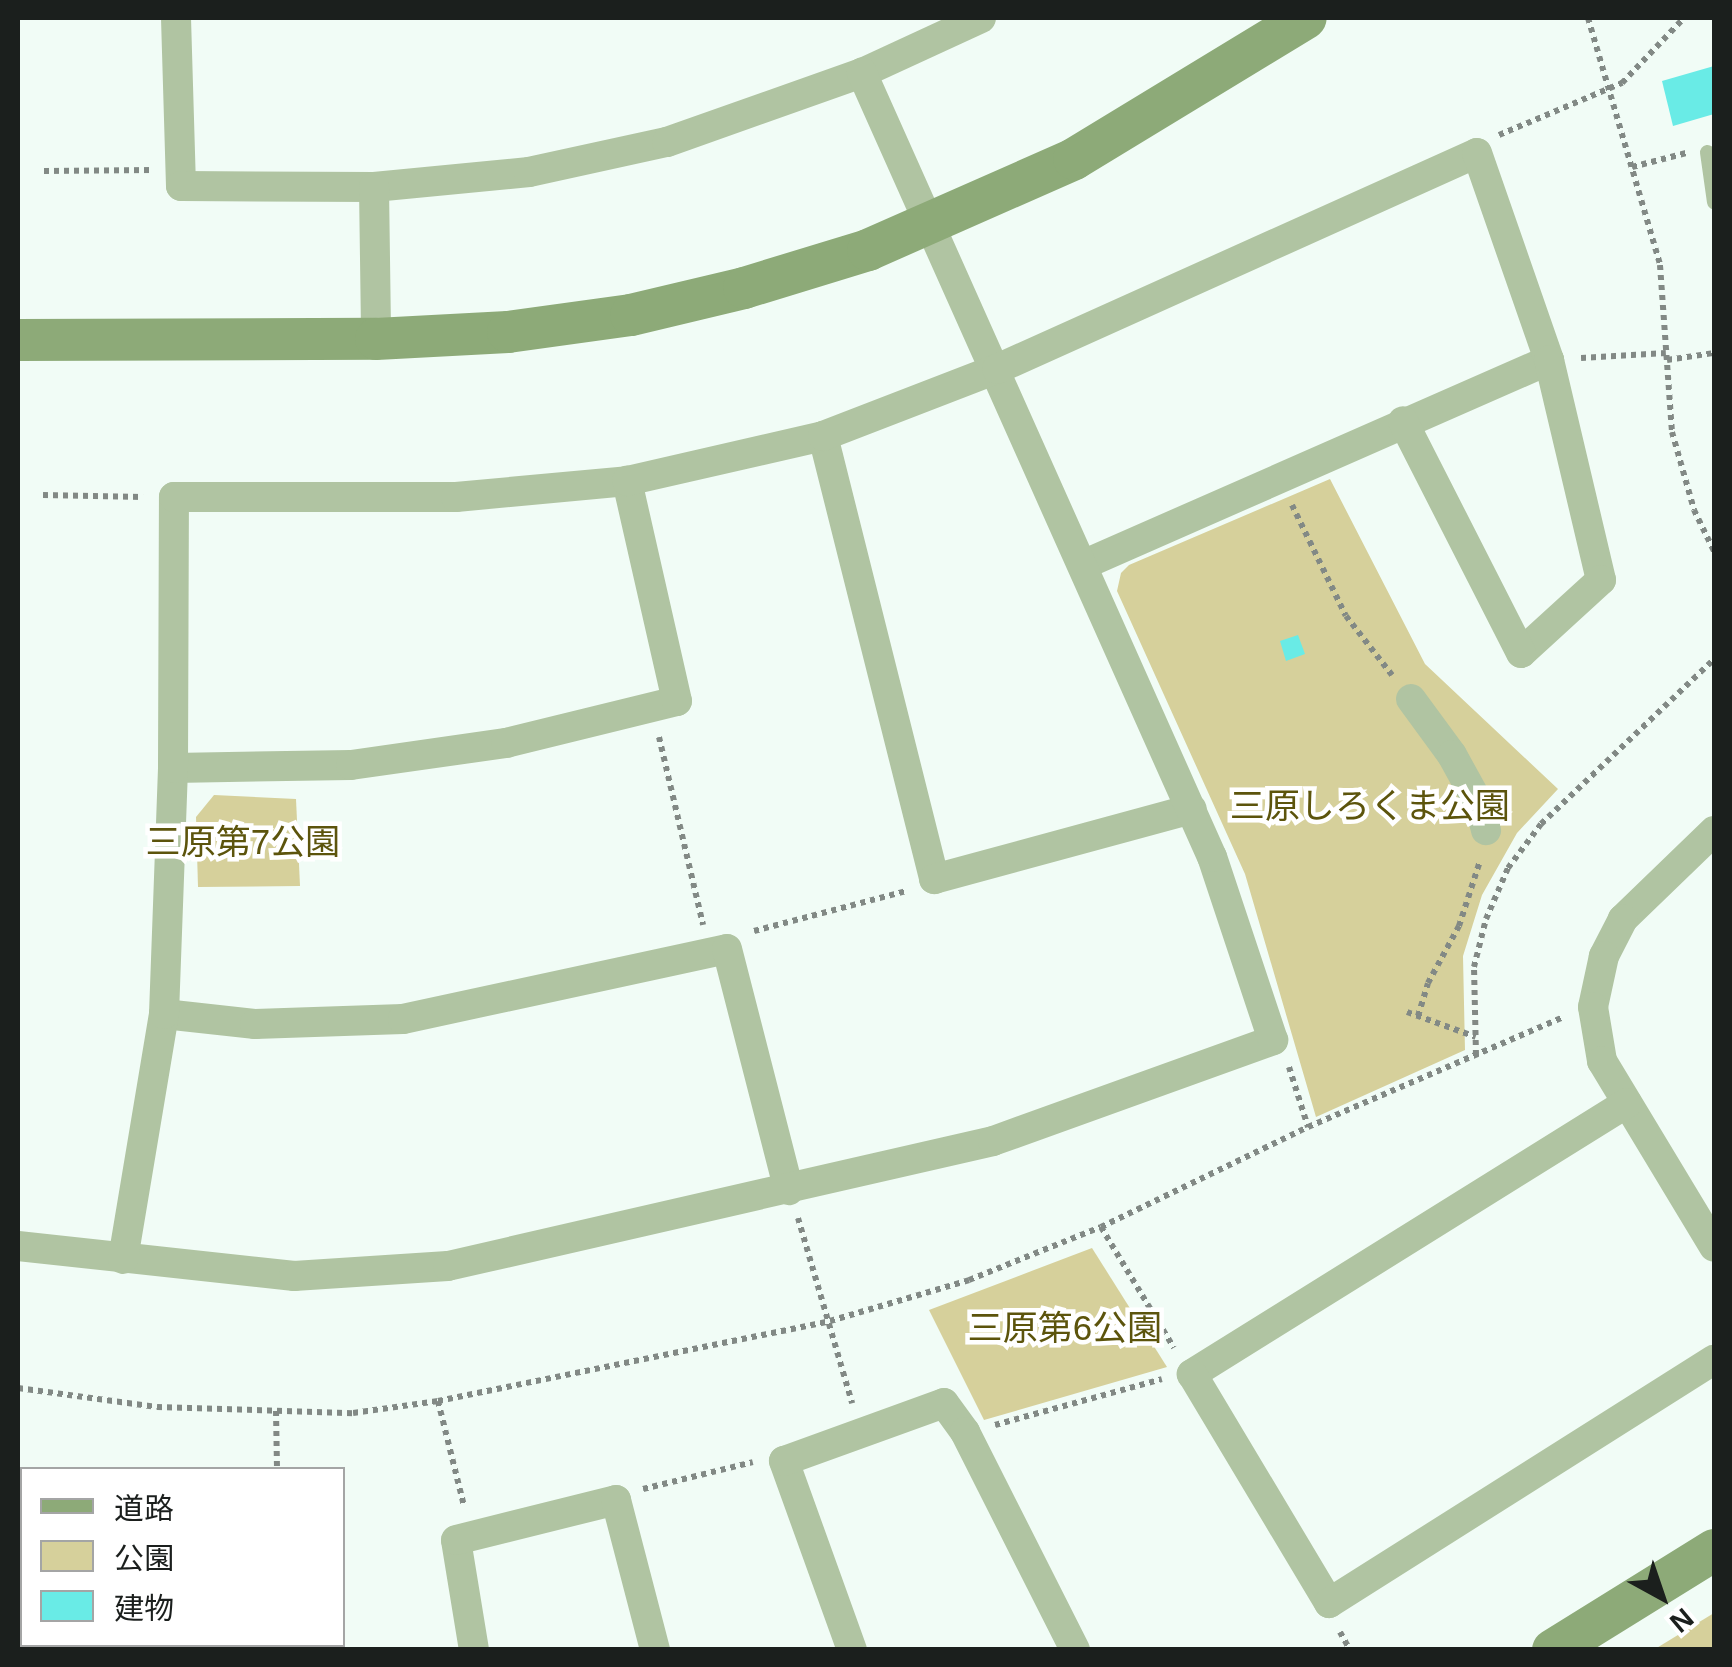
<!DOCTYPE html>
<html>
<head>
<meta charset="utf-8">
<style>
	body { margin:0 }
	#map { position:relative; width:1732px; height:1667px; overflow:hidden; background:#f1fcf6; font-family:Arial,"Noto Sans JP",sans-serif }
	div>[style] { position:absolute }
	[style*='--x'] { left:calc(var(--x)*1px); top:calc(var(--y)*1px); width:calc(var(--w)*1px); rotate:calc(var(--a)*1deg) }
	.green>* { inset:0; background:#d6d09b }
	.building>* { inset:0; background:#69ebe6 }
	.path>* { height:6px; margin-top:-3px; transform-origin:0; background:repeating-linear-gradient(90deg,#828985 0 5px,transparent 0 10px) }
	.lane>* { height:15px; margin:-7.5px; padding:0 7.5px; transform-origin:7.5px; border-radius:7.5px; background:#b0c4a2 }
	.street>* { height:30px; margin:-15px; padding:0 15px; transform-origin:15px; border-radius:15px; background:#b0c4a2 }
	.secondary>* { height:42px; margin:-21px; padding:0 21px; transform-origin:21px; border-radius:21px; background:#8daa78 }
	span { translate:-50% -50%; white-space:nowrap; text-align:center; line-height:1.15; -webkit-text-stroke:9px #fff; paint-order:stroke }
	.park-label { font-size:35px; color:#5c540c }
	.frame { position:absolute; inset:0; border:20px solid #1b1f1d; pointer-events:none }
	.legend { position:absolute; left:20px; top:1467px; width:325px; height:180px; box-sizing:border-box; background:#fff; border:2px solid #a4a5a5; margin:0; padding:12px 18px; list-style:none; font-size:30px; color:#1b1f1d }
	.legend li { display:flex; align-items:center; gap:20px; height:50px }
	.legend b { width:50px; border:2px solid #a4a5a5 }
	.north { position:absolute; left:1612px; top:1547px; width:100px; height:100px; -webkit-text-stroke:8px #fff; paint-order:stroke; rotate:140deg; font-size:28px; font-weight:700; line-height:40px; text-align:center; color:#1b1f1d }
	.north::after { content:''; display:block; margin:auto; width:35px; height:45px; background:#1b1f1d; clip-path:polygon(50% 0,100% 100%,50% 72%,0 100%) }
</style>
</head>
<body>
<div id="map">
	<div class="green">
		<div style="clip-path:polygon(1330px 479px,1425px 664px,1558px 789px,1517px 833px,1482px 895px,1463px 956px,1465px 1050px,1316px 1117px,1245px 874px,1117px 591px,1121px 573px,1129px 565px)"></div>
		<div style="clip-path:polygon(214px 795px,296px 799px,300px 886px,198px 887px,196px 817px)"></div>
		<div style="clip-path:polygon(1092px 1248px,1167px 1367px,984px 1420px,929px 1310px)"></div>
		<div style="clip-path:polygon(1714px 1613px,1714px 1649px,1655px 1649px)"></div>
	</div>
	<div class="building">
		<div style="clip-path:polygon(1714px 66px,1714px 114px,1673px 126px,1662px 81px)"></div>
		<div style="clip-path:polygon(1298px 635px,1305px 654px,1286px 661px,1280px 641px)"></div>
	</div>
	<div class="path">
		<div style="--x:1588;--y:18;--w:257;--a:73.7"></div>
		<div style="--x:1660;--y:265;--w:167;--a:85.9"></div>
		<div style="--x:1672;--y:432;--w:81;--a:74.2"></div>
		<div style="--x:1694;--y:510;--w:46;--a:64"></div>
		<div style="--x:1499;--y:135;--w:134;--a:-22.9"></div>
		<div style="--x:1622;--y:83;--w:90;--a:-46.4"></div>
		<div style="--x:1632;--y:167;--w:56;--a:-14.5"></div>
		<div style="--x:44;--y:171;--w:109;--a:-0.5"></div>
		<div style="--x:1581;--y:358;--w:85;--a:-3.4"></div>
		<div style="--x:1667;--y:360;--w:48;--a:-8.5"></div>
		<div style="--x:43;--y:495;--w:100;--a:1.1"></div>
		<div style="--x:1292;--y:505;--w:123;--a:64.1"></div>
		<div style="--x:1346;--y:616;--w:75;--a:52.1"></div>
		<div style="--x:659;--y:737;--w:193;--a:76.8"></div>
		<div style="--x:754;--y:931;--w:157;--a:-14.7"></div>
		<div style="--x:1407;--y:1012;--w:73;--a:19.9"></div>
		<div style="--x:1418;--y:1016;--w:34;--a:-73"></div>
		<div style="--x:1428;--y:983;--w:65;--a:-61.5"></div>
		<div style="--x:1459;--y:926;--w:68;--a:-72.1"></div>
		<div style="--x:1476;--y:1055;--w:88;--a:-91.3"></div>
		<div style="--x:1474;--y:967;--w:49;--a:-76"></div>
		<div style="--x:1486;--y:919;--w:56;--a:-66.7"></div>
		<div style="--x:1508;--y:868;--w:55;--a:-53.1"></div>
		<div style="--x:1541;--y:824;--w:239;--a:-43.6"></div>
		<div style="--x:1289;--y:1067;--w:63;--a:72.4"></div>
		<div style="--x:798;--y:1218;--w:193;--a:73.7"></div>
		<div style="--x:1101;--y:1227;--w:141;--a:58.9"></div>
		<div style="--x:18;--y:1388;--w:140;--a:7.8"></div>
		<div style="--x:157;--y:1407;--w:196;--a:1.8"></div>
		<div style="--x:353;--y:1413;--w:86;--a:-8"></div>
		<div style="--x:438;--y:1401;--w:400;--a:-11.5"></div>
		<div style="--x:830;--y:1321;--w:145;--a:-16.4"></div>
		<div style="--x:969;--y:1280;--w:142;--a:-21.9"></div>
		<div style="--x:1101;--y:1227;--w:230;--a:-25.8"></div>
		<div style="--x:1308;--y:1127;--w:279;--a:-23.3"></div>
		<div style="--x:438;--y:1401;--w:108;--a:76.1"></div>
		<div style="--x:276;--y:1411;--w:59;--a:89"></div>
		<div style="--x:995;--y:1425;--w:173;--a:-15.4"></div>
		<div style="--x:643;--y:1489;--w:113;--a:-13.8"></div>
		<div style="--x:1340;--y:1632;--w:21;--a:61"></div>
	</div>
	<div class="lane">
		<div style="--x:1707;--y:152;--w:50;--a:82"></div>
	</div>
	<div class="street">
		<div style="--x:176;--y:18;--w:168;--a:88.3"></div>
		<div style="--x:181;--y:186;--w:193;--a:0.3"></div>
		<div style="--x:374;--y:187;--w:156;--a:-5.5"></div>
		<div style="--x:529;--y:172;--w:141;--a:-12.3"></div>
		<div style="--x:667;--y:142;--w:207;--a:-19.5"></div>
		<div style="--x:862;--y:73;--w:131;--a:-24.8"></div>
		<div style="--x:374;--y:187;--w:152;--a:89.2"></div>
		<div style="--x:823;--y:436;--w:457;--a:75.9"></div>
		<div style="--x:934;--y:879;--w:267;--a:-15.2"></div>
		<div style="--x:1085;--y:564;--w:507;--a:-23.73"></div>
		<div style="--x:1411;--y:699;--w:69;--a:53.8"></div>
		<div style="--x:1452;--y:755;--w:58;--a:61.2"></div>
		<div style="--x:1480;--y:806;--w:25;--a:76"></div>
		<div style="--x:173;--y:768;--w:178;--a:-1"></div>
		<div style="--x:351;--y:765;--w:157;--a:-8.1"></div>
		<div style="--x:506;--y:743;--w:176;--a:-13.8"></div>
		<div style="--x:677;--y:701;--w:226;--a:-102.8"></div>
		<div style="--x:1714;--y:831;--w:127;--a:136"></div>
		<div style="--x:1623;--y:919;--w:42;--a:117.2"></div>
		<div style="--x:1604;--y:956;--w:52;--a:102.2"></div>
		<div style="--x:1593;--y:1007;--w:55;--a:80.5"></div>
		<div style="--x:1602;--y:1061;--w:217;--a:58.9"></div>
		<div style="--x:164;--y:1014;--w:92;--a:6.3"></div>
		<div style="--x:255;--y:1024;--w:148;--a:-1.9"></div>
		<div style="--x:403;--y:1019;--w:331;--a:-12.2"></div>
		<div style="--x:727;--y:949;--w:249;--a:75.6"></div>
		<div style="--x:1627;--y:1103;--w:513;--a:148.08"></div>
		<div style="--x:1192;--y:1374;--w:267;--a:59.1"></div>
		<div style="--x:1329;--y:1603;--w:455;--a:-32.3"></div>
		<div style="--x:18;--y:1246;--w:278;--a:6.2"></div>
		<div style="--x:294;--y:1276;--w:154;--a:-3.7"></div>
		<div style="--x:448;--y:1266;--w:559;--a:-12.92"></div>
		<div style="--x:993;--y:1141;--w:298;--a:-19.8"></div>
		<div style="--x:1273;--y:1040;--w:193;--a:-108.4"></div>
		<div style="--x:1212;--y:857;--w:859;--a:-114.06"></div>
		<div style="--x:123;--y:1259;--w:248;--a:-80.5"></div>
		<div style="--x:164;--y:1014;--w:246;--a:-87.9"></div>
		<div style="--x:173;--y:768;--w:271;--a:-89.8"></div>
		<div style="--x:174;--y:497;--w:282;--a:0"></div>
		<div style="--x:456;--y:497;--w:172;--a:-5.3"></div>
		<div style="--x:627;--y:481;--w:201;--a:-12.9"></div>
		<div style="--x:823;--y:436;--w:186;--a:-21.1"></div>
		<div style="--x:997;--y:369;--w:526;--a:-24.23"></div>
		<div style="--x:1477;--y:153;--w:219;--a:70.8"></div>
		<div style="--x:1549;--y:360;--w:226;--a:76.7"></div>
		<div style="--x:1601;--y:580;--w:108;--a:137.6"></div>
		<div style="--x:1521;--y:653;--w:260;--a:-117"></div>
		<div style="--x:284;--y:1644;--w:6;--a:90"></div>
		<div style="--x:46;--y:1650;--w:6;--a:-81"></div>
		<div style="--x:474;--y:1650;--w:111;--a:-99.3"></div>
		<div style="--x:456;--y:1540;--w:165;--a:-14"></div>
		<div style="--x:616;--y:1500;--w:155;--a:75.4"></div>
		<div style="--x:852;--y:1650;--w:201;--a:-109.8"></div>
		<div style="--x:784;--y:1461;--w:170;--a:-19.9"></div>
		<div style="--x:944;--y:1403;--w:36;--a:54"></div>
		<div style="--x:965;--y:1432;--w:244;--a:63.2"></div>
	</div>
	<div class="secondary">
		<div style="--x:18;--y:340;--w:358;--a:-0.2"></div>
		<div style="--x:376;--y:339;--w:132;--a:-3"></div>
		<div style="--x:508;--y:332;--w:124;--a:-7.9"></div>
		<div style="--x:631;--y:315;--w:116;--a:-13.4"></div>
		<div style="--x:744;--y:288;--w:130;--a:-17"></div>
		<div style="--x:868;--y:250;--w:225;--a:-23.8"></div>
		<div style="--x:1074;--y:159;--w:271;--a:-31.3"></div>
		<div style="--x:1553;--y:1650;--w:190;--a:-31.8"></div>
	</div>
	<div class="park-label">
		<span style="left:1370px;top:806px">三原しろくま公園</span>
		<span style="left:243px;top:842px">三原第7公園</span>
		<span style="left:1065px;top:1328px">三原第6公園</span>
	</div>
	<div class="frame"></div>
	<ul class="legend">
	<li><b style="height:12px;background:#8daa78"></b>道路</li>
	<li><b style="height:28px;background:#d6d09b"></b>公園</li>
	<li><b style="height:28px;background:#69ebe6"></b>建物</li>
	</ul>
	<div class="north">N</div>
</div>
</body>
</html>
